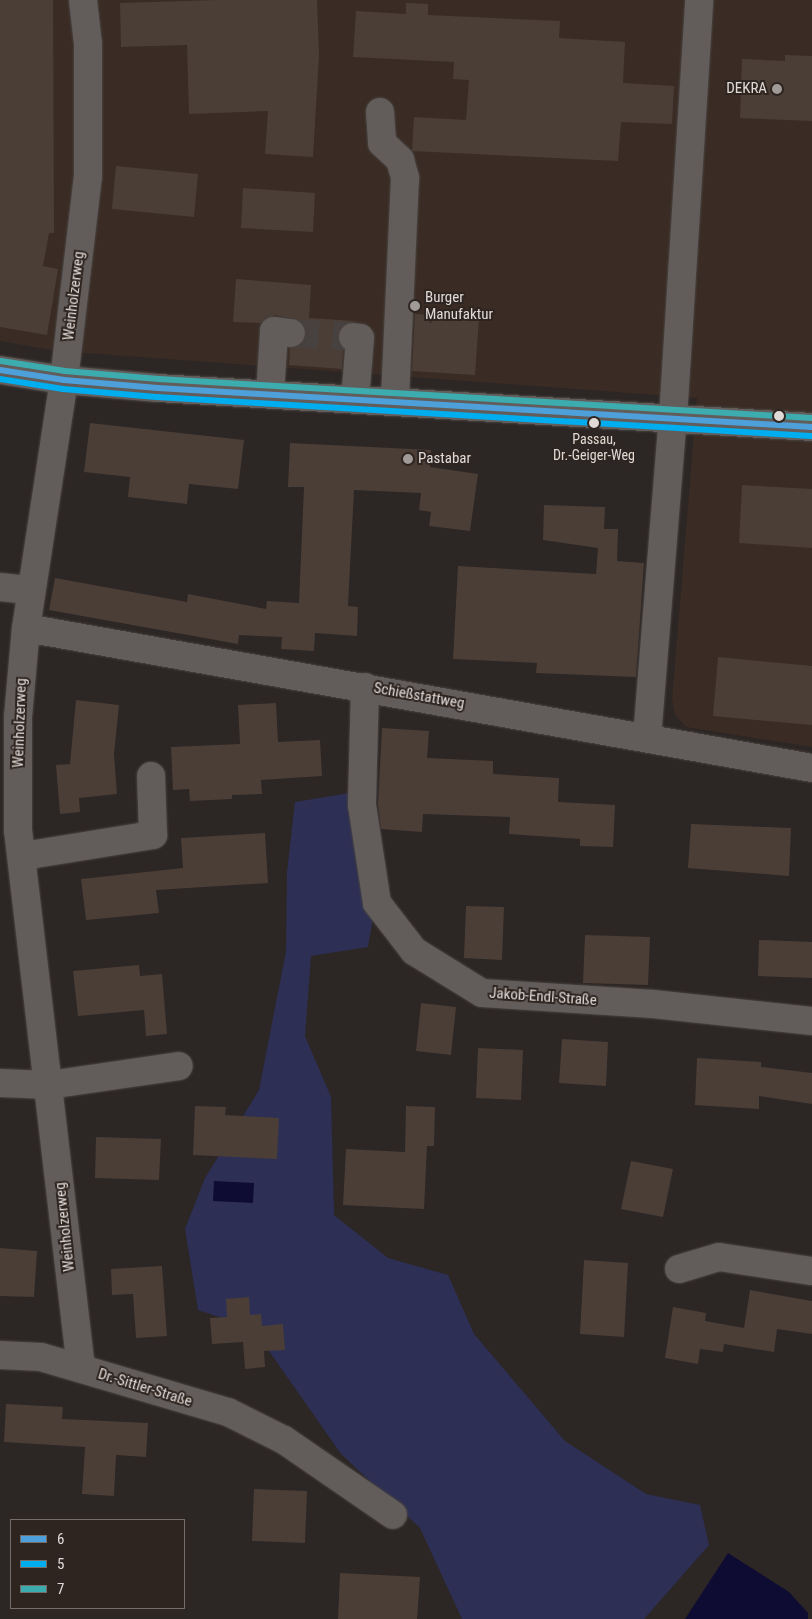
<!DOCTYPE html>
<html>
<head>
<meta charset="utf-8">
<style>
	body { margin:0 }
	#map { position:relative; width:812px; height:1619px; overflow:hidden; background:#2c2624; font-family:"Roboto Condensed",sans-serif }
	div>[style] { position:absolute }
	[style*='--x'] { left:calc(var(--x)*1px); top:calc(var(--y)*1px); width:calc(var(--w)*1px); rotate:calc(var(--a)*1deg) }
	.built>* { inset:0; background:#3a2c24 }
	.green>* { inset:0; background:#2d2f54 }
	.water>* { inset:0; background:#0f0c33 }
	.building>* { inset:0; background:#4b3e37 }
	.minor-tunnel>* { height:28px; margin-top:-14px; transform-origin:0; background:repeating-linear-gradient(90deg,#47413f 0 28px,transparent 0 42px) }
	.roads { filter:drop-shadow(0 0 1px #494442) drop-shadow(0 0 1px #494442) }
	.minor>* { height:28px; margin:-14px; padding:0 14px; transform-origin:14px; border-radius:14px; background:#625d5b }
	.bus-1>* { height:6px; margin:-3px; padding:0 3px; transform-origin:3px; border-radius:3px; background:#4da0d9 }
	.bus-2>* { height:6px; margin:-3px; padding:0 3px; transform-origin:3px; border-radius:3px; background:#00adef }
	.bus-3>* { height:6px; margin:-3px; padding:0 3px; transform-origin:3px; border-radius:3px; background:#3dacae }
	.dots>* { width:14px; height:14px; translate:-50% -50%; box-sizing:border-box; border:2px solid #2f2520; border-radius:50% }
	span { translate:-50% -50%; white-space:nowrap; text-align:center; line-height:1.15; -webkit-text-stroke:4px #2f2520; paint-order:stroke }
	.bus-label { font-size:14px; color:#e0dad6 }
	.poi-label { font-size:15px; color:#e0dad6 }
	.right { translate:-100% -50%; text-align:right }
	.left { translate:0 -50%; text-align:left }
	.street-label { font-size:15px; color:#e0dad6 }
	.legend { position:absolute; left:10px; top:1519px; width:175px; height:90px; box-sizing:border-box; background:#2f2520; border:1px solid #766d69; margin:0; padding:6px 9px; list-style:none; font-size:15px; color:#e0dad6 }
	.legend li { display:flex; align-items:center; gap:10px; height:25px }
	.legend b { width:25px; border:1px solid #766d69 }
</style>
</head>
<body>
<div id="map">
	<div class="built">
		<div style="clip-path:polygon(0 0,812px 0,812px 747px,686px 727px,675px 715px,672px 699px,697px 398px,58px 351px,0 341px)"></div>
	</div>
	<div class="green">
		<div style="clip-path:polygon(356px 792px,374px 912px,368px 947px,311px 956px,305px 1036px,331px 1097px,334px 1215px,388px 1258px,448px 1275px,474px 1334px,565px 1441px,646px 1494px,700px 1505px,709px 1545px,644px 1619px,462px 1619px,420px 1528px,341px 1454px,253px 1328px,198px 1310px,185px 1229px,205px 1178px,259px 1090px,286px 951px,287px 872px,295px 802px)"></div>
	</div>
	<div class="water">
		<div style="clip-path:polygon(214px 1181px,254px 1183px,253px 1203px,213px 1201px)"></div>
		<div style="clip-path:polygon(728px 1553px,789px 1592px,808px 1613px,808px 1619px,685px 1619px)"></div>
	</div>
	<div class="building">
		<div style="clip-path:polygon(0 0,53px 0,54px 233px,49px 233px,43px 266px,58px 269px,47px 335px,0 327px)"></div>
		<div style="clip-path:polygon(216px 0,317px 0,319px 55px,313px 157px,265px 154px,268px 111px,189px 114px,187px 45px,121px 47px,120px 3px)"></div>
		<div style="clip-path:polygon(406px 3px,428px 4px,428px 15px,560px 21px,559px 38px,625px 42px,623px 83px,674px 86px,672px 124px,621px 122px,618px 161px,412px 151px,414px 117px,466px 120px,469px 80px,453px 79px,454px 62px,353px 57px,356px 11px,406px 14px)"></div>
		<div style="clip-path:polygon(785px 55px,812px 56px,812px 121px,740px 118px,742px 59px,785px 61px)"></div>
		<div style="clip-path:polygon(116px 166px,198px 174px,194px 217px,112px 209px)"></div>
		<div style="clip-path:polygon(243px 188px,315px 193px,313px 232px,241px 228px)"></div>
		<div style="clip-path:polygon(236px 279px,311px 285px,309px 318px,354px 321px,341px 327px,338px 334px,343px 349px,342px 369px,289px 365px,290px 348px,303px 343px,306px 335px,300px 320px,275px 315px,261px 323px,233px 322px)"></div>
		<div style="clip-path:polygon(415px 314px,479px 318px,475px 375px,412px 371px)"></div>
		<div style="clip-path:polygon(90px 423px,244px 440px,238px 489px,189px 484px,187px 504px,128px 497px,130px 477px,84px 472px)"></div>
		<div style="clip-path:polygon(290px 443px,431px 450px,430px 467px,478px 474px,470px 531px,429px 526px,431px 512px,419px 510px,421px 493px,354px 490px,348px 606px,358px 607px,357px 636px,315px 633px,314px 651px,281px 649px,282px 637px,239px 635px,238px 644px,49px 610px,55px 578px,187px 602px,188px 594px,266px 609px,267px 601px,299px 603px,304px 487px,288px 487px)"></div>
		<div style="clip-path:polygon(742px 485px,812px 489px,812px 548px,739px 543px)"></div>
		<div style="clip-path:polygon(544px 505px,605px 507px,604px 529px,618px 529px,617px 561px,644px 563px,636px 677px,536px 673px,537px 663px,453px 659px,458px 566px,596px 574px,598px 548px,543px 540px)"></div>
		<div style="clip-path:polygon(718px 657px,812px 666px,812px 725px,713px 716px)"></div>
		<div style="clip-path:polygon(76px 700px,119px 705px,114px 754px,117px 794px,79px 798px,80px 812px,60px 814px,56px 765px,70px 764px)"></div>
		<div style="clip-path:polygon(276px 703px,278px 742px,320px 740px,322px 776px,261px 780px,262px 794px,232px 795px,232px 799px,190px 801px,189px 789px,173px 790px,171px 747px,240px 744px,238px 705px)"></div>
		<div style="clip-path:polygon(382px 728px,429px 731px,427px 758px,493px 761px,493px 774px,559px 778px,558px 802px,615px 805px,613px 847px,580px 846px,580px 839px,509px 834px,510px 817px,423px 814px,422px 832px,381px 829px,378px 804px)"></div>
		<div style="clip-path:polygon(691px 824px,791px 828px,789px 876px,688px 868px)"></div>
		<div style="clip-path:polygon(265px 833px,268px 883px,156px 890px,159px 913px,86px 920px,81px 879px,183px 868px,181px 838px)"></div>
		<div style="clip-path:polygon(466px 906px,504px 907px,502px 960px,464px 958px)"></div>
		<div style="clip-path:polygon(585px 935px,650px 937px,648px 985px,583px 983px)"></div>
		<div style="clip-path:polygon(759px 940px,812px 942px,812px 978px,758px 976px)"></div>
		<div style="clip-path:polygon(139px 965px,140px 976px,162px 974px,167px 1034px,146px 1036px,144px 1010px,78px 1016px,73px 971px)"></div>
		<div style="clip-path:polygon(421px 1003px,456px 1007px,451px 1055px,416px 1051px)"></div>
		<div style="clip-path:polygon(562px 1039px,608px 1042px,606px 1086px,559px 1083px)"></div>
		<div style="clip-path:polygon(478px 1048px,523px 1050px,521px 1100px,476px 1098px)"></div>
		<div style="clip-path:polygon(697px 1058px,761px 1062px,761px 1067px,812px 1073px,812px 1104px,759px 1096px,759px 1109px,695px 1105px)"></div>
		<div style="clip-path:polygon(195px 1106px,226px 1107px,225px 1115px,279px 1118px,277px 1159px,193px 1155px)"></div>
		<div style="clip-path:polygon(406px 1106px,435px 1107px,434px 1146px,427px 1146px,424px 1209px,343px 1205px,346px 1149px,405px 1152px)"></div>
		<div style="clip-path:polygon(96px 1137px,161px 1139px,159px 1180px,95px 1178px)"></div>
		<div style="clip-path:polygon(631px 1161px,673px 1169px,663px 1217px,621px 1209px)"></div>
		<div style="clip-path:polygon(0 1248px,37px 1251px,34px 1297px,0 1296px)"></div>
		<div style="clip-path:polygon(584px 1260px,628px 1263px,624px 1337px,580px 1334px)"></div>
		<div style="clip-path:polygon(162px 1266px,167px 1336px,136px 1338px,133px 1294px,112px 1295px,111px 1269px)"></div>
		<div style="clip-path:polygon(750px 1290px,812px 1301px,812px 1334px,777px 1329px,774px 1352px,724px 1344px,723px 1352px,700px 1349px,698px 1364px,665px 1358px,673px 1307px,706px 1313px,705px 1321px,744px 1328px)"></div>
		<div style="clip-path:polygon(249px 1297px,250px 1315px,261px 1314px,262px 1326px,283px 1324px,285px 1350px,264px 1351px,265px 1367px,245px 1369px,243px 1342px,212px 1344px,210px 1318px,227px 1317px,226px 1299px)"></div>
		<div style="clip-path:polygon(6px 1404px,63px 1407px,62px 1419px,148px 1423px,146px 1457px,116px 1455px,114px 1496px,82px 1494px,85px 1447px,4px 1442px)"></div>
		<div style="clip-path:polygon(254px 1489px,307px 1491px,305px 1543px,252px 1541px)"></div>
		<div style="clip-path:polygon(340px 1573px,420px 1577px,417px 1619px,338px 1619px)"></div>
	</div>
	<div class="minor-tunnel">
		<div style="--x:291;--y:333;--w:62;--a:3.7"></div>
	</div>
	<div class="roads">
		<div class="minor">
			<div style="--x:380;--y:112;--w:31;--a:86"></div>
			<div style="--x:382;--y:143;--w:25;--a:43"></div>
			<div style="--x:400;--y:160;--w:19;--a:74"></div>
			<div style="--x:405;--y:178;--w:223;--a:92.6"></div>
			<div style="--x:353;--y:337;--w:7;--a:8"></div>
			<div style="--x:360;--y:338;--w:62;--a:94.6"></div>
			<div style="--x:0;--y:370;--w:65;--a:8.9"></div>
			<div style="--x:64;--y:380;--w:94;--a:4.9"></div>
			<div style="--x:158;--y:388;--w:655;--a:3.41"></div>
			<div style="--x:270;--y:395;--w:64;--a:-86.4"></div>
			<div style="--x:274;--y:331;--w:17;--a:7"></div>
			<div style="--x:0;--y:587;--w:31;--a:6"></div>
			<div style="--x:26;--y:628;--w:798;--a:10.1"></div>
			<div style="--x:365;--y:687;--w:118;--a:91.5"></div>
			<div style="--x:362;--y:805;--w:99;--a:81.3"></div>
			<div style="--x:377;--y:903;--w:61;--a:52.4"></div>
			<div style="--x:414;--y:951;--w:80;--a:31.7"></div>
			<div style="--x:482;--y:993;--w:171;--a:3.7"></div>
			<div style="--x:653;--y:1004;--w:160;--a:6.1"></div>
			<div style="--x:647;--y:738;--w:321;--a:-85.4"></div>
			<div style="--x:673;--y:418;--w:419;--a:-86.4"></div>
			<div style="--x:23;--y:856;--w:132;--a:-9.2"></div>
			<div style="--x:153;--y:835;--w:59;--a:-91.9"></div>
			<div style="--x:0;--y:1083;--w:49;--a:2.3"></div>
			<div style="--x:49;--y:1085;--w:131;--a:-8.3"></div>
			<div style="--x:679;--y:1269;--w:42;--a:-16.7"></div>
			<div style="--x:719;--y:1257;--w:94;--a:8.6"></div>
			<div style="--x:0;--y:1355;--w:41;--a:2.8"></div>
			<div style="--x:41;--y:1357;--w:195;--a:16.4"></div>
			<div style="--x:228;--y:1412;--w:63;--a:26.6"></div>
			<div style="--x:284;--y:1440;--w:132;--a:34.5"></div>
			<div style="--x:81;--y:1368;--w:542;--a:-96.68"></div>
			<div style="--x:18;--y:830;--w:113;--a:-90"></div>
			<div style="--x:18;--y:717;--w:89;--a:-84.9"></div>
			<div style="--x:26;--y:628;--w:251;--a:-81.3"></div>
			<div style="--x:64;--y:380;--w:204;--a:-83.3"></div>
			<div style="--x:88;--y:177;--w:133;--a:-90"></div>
			<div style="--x:88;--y:44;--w:44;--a:-96.5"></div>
		</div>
	</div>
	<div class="bus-1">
		<div style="--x:0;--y:370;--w:65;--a:8.9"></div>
		<div style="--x:64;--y:380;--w:94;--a:4.9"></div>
		<div style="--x:158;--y:388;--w:655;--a:3.41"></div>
	</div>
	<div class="bus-2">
		<div style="--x:0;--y:379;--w:64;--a:9"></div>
		<div style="--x:63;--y:389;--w:94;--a:4.9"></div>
		<div style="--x:157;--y:397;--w:655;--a:3.41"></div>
	</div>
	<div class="bus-3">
		<div style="--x:1;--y:361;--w:65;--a:8.9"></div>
		<div style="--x:65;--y:371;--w:94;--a:4.9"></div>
		<div style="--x:159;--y:379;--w:654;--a:3.42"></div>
	</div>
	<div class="dots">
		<div style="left:777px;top:89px;background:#a19b98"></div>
		<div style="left:415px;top:306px;background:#a19b98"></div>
		<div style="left:779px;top:416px;background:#e0dad6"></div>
		<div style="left:594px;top:423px;background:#e0dad6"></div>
		<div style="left:408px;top:459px;background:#a19b98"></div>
	</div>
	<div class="bus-label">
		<span style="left:594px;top:447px">Passau,<br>Dr.-Geiger-Weg</span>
	</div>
	<div class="poi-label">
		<span class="right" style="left:767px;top:89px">DEKRA</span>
		<span class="left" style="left:425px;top:306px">Burger<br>Manufaktur</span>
		<span class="left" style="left:418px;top:459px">Pastabar</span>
	</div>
	<div class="street-label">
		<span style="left:74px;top:296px;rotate:-83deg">Weinholzerweg</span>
		<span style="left:419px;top:696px;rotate:10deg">Schießstattweg</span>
		<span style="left:20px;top:723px;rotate:-88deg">Weinholzerweg</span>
		<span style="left:543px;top:997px;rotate:4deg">Jakob-Endl-Straße</span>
		<span style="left:65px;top:1227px;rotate:-96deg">Weinholzerweg</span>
		<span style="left:145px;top:1388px;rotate:17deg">Dr.-Sittler-Straße</span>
	</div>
	<ul class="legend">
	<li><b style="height:6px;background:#4da0d9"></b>6</li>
	<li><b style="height:6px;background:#00adef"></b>5</li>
	<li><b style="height:6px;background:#3dacae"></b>7</li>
	</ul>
</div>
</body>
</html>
